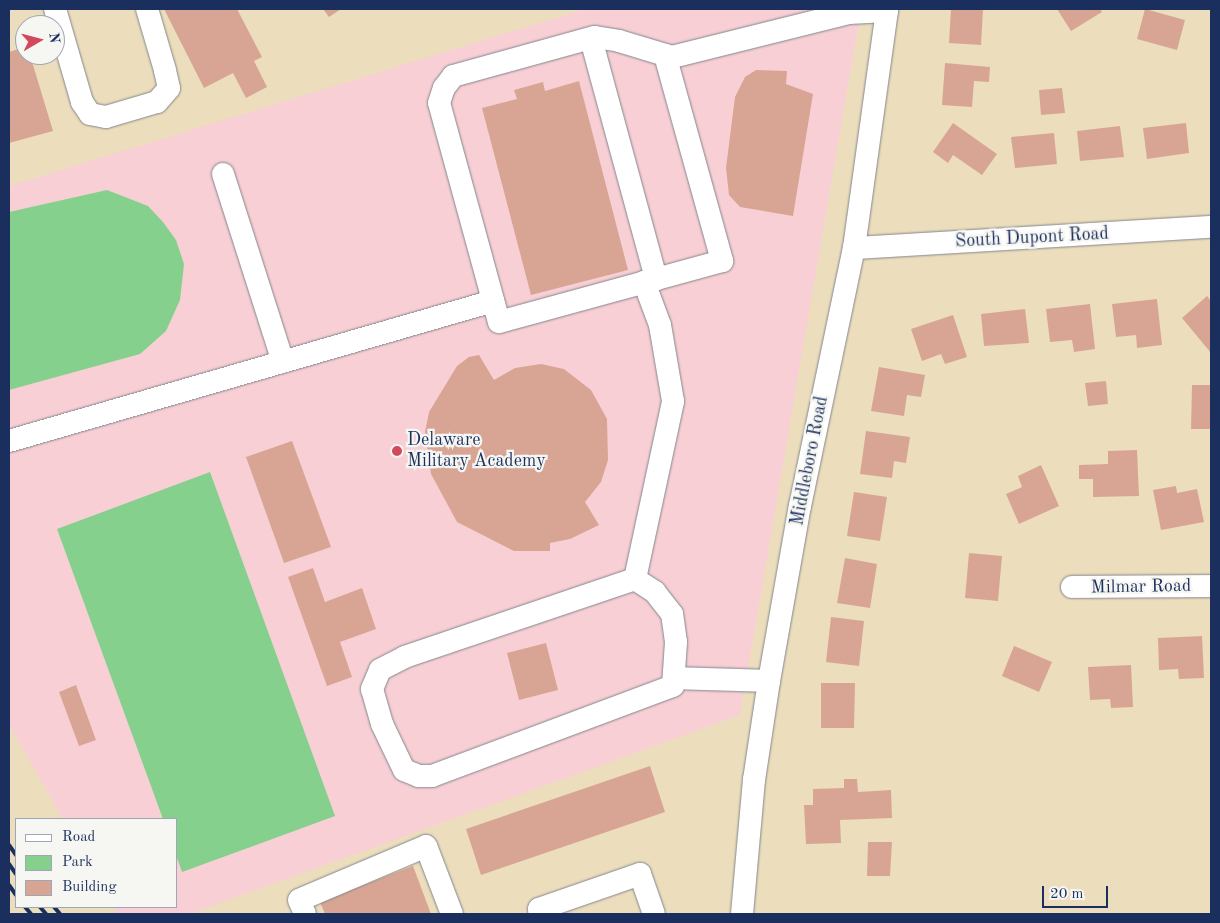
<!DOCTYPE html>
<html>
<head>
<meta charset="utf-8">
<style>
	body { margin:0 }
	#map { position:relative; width:1220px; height:923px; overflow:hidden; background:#ecdebc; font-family:"Old Standard TT",serif }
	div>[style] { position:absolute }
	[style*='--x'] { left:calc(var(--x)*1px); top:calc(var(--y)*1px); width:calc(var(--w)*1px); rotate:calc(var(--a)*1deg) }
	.built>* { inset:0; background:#f7cfd4 }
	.green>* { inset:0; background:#86d08d }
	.building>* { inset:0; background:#d8a595 }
	.roads { filter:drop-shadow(0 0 1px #84868d) drop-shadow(0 0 1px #84868d) }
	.minor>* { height:22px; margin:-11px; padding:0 11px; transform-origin:11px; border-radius:11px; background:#fff }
	.rail>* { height:4px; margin:-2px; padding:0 2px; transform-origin:2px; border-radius:2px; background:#1b2f5e }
	.dots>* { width:14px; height:14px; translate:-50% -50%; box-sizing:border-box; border:2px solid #f6f6f2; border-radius:50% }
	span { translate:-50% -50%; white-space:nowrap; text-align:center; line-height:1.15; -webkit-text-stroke:4.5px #f6f6f2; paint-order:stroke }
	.street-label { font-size:18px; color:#1b2f5e }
	.poi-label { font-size:18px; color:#1b2f5e }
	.left { translate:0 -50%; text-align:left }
	.frame { position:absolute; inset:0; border:10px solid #1b2f5e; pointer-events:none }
	.legend { position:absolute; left:15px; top:818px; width:162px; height:90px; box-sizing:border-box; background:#f6f6f2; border:1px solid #9ea6b7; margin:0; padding:6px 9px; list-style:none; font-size:15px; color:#1b2f5e }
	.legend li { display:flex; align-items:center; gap:10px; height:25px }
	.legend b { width:25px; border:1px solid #9ea6b7 }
	.north { position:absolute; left:15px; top:15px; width:50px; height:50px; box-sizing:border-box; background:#f6f6f2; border:1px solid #9ea6b7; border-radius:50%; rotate:82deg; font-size:14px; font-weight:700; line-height:20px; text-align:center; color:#1b2f5e }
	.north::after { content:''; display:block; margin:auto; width:18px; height:22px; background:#d1495b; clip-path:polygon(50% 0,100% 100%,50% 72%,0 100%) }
	.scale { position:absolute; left:1042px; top:886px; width:66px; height:22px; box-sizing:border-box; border:2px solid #1b2f5e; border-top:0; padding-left:6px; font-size:15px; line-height:18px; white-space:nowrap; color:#1b2f5e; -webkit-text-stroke:4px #f6f6f2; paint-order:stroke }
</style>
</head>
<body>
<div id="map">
	<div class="built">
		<div style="clip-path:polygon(585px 9px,861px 9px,740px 715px,190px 914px,117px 914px,113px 907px,176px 907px,176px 819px,63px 819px,9px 725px,9px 186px)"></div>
	</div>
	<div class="green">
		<div style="clip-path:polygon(107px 190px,148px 206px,163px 222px,176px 240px,184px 264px,180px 300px,166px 331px,140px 354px,9px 390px,9px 212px)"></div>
		<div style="clip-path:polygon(210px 472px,335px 816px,182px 872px,176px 855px,176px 819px,163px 819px,57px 529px)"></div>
	</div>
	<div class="building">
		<div style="clip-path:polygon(164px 9px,237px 9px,262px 57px,254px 61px,267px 87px,246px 98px,233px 73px,204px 88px)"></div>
		<div style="clip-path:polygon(323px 9px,341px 9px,329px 17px)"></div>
		<div style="clip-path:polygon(951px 9px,983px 9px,981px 45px,949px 43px)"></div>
		<div style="clip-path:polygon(1057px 9px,1100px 9px,1102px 12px,1071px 31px)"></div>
		<div style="clip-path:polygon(1145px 9px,1185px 20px,1177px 50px,1137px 39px)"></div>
		<div style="clip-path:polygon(25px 47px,25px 55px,30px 55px,53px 131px,9px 143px,9px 52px)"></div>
		<div style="clip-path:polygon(945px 63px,990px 67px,989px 82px,974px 81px,972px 107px,942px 105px)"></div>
		<div style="clip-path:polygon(756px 70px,787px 71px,786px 84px,813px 94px,793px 216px,740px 207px,729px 195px,726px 168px,735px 97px,745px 77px)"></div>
		<div style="clip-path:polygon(579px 81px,628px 270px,531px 295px,482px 108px,517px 99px,514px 90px,543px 82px,545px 91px)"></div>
		<div style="clip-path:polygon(1062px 88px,1065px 113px,1041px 115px,1039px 90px)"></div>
		<div style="clip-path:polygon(953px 123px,997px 154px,982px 175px,953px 155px,948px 163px,933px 152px)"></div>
		<div style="clip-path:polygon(1186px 123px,1189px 153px,1147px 159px,1143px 128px)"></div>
		<div style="clip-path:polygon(1120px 126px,1124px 157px,1080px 161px,1077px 131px)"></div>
		<div style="clip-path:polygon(1054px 133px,1057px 164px,1015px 168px,1011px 137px)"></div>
		<div style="clip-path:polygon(1207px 296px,1211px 301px,1211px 353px,1182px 318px)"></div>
		<div style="clip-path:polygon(1157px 299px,1162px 345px,1137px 348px,1136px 335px,1116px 337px,1112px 304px)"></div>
		<div style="clip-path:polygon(1090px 304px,1095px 349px,1074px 352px,1072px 340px,1050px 342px,1046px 309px)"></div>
		<div style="clip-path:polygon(1025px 309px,1029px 343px,984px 346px,981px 314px)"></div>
		<div style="clip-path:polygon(953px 315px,967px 357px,945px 364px,941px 354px,922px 361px,911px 329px)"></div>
		<div style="clip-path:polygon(479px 355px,494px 380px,515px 368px,541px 364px,564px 369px,591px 390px,607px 419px,608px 460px,601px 482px,585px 502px,599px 525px,570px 539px,550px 543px,550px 551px,514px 551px,457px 522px,431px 474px,425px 432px,429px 412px,457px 366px,469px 357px)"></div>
		<div style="clip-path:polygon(879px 367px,925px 375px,921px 397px,907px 395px,904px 416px,871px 411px)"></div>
		<div style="clip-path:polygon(1106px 381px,1108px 404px,1088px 406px,1085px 383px)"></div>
		<div style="clip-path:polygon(1192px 385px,1211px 385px,1211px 429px,1191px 429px)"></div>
		<div style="clip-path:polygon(866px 431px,910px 437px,906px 463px,894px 461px,892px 478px,860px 474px)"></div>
		<div style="clip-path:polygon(292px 441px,331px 547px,284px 563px,246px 457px)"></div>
		<div style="clip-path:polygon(1137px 450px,1139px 496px,1093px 497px,1093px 479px,1079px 479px,1079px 465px,1108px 464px,1108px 451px)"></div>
		<div style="clip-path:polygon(1041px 465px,1059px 506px,1019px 524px,1006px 494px,1022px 487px,1018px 476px)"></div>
		<div style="clip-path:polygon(1176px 486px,1177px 493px,1197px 489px,1204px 522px,1161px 530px,1153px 490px)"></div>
		<div style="clip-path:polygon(854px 492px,887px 497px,880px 541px,847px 536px)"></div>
		<div style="clip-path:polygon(969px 553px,1002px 556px,998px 601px,965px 598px)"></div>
		<div style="clip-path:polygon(845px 558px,877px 564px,870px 608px,837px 603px)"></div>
		<div style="clip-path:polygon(313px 568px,325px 602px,362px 588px,376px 629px,340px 642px,352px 677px,327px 686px,288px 577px)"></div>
		<div style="clip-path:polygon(831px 617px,864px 621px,859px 666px,826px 662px)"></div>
		<div style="clip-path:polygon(1202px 636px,1204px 678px,1179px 679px,1178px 669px,1159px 670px,1158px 638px)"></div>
		<div style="clip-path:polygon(546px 643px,558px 690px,519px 700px,507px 653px)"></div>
		<div style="clip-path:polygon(1014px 646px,1052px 662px,1039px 692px,1002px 676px)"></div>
		<div style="clip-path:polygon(1131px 665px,1133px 707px,1111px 708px,1110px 699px,1090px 700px,1088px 667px)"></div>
		<div style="clip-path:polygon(821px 683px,855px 683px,854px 728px,821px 728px)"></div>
		<div style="clip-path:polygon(76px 685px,96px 740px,79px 746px,59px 692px)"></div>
		<div style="clip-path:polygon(650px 766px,665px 812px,481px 875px,466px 829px)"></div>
		<div style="clip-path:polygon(844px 779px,857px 779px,858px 792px,891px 790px,892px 818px,840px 820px,841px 843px,806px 844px,804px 805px,813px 805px,813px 789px,844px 788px)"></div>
		<div style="clip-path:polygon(868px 842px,892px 842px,890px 876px,867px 876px)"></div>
		<div style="clip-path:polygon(413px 866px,431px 914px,325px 914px,320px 902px)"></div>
	</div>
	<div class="roads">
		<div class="minor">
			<div style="--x:55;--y:9;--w:97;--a:73.8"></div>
			<div style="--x:82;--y:102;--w:14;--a:56"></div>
			<div style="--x:90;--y:114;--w:16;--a:11"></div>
			<div style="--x:106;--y:117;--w:53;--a:-16.4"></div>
			<div style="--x:157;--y:102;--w:18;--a:-49"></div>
			<div style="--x:169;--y:88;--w:18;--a:-103"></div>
			<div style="--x:165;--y:70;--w:64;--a:-106.4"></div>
			<div style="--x:591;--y:39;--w:249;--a:74.8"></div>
			<div style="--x:665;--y:55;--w:214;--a:74.5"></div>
			<div style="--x:722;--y:261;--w:231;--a:164.7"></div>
			<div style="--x:499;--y:322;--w:227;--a:-105.3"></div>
			<div style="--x:439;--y:103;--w:16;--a:-72"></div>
			<div style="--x:444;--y:88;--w:15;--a:-53"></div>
			<div style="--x:453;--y:76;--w:147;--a:-15.4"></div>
			<div style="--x:595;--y:37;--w:24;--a:9"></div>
			<div style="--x:619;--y:41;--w:55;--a:16.8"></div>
			<div style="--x:672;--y:57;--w:182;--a:-14"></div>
			<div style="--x:849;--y:13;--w:38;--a:-3"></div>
			<div style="--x:223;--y:174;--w:197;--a:72.3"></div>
			<div style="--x:854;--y:248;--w:358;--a:-3.4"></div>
			<div style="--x:9;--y:441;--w:504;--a:-16.13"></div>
			<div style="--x:635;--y:579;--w:243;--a:161.3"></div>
			<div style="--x:405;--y:657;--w:28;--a:153"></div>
			<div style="--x:380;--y:670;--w:21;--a:113"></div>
			<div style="--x:372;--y:689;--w:36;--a:74"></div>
			<div style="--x:382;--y:724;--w:51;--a:64.4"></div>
			<div style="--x:404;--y:770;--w:16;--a:22"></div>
			<div style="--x:419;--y:776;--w:13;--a:0"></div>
			<div style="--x:432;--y:776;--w:257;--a:-20.5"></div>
			<div style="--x:673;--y:686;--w:44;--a:-86.1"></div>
			<div style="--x:676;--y:642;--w:28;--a:-98"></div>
			<div style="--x:672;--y:614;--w:28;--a:-128"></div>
			<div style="--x:655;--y:592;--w:24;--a:-147"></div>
			<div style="--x:635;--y:579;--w:182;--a:-77.9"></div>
			<div style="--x:673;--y:401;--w:77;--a:-99.7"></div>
			<div style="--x:660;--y:325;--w:46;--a:-110.4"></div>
			<div style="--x:1072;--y:587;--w:139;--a:-0.4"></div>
			<div style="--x:674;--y:678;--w:95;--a:1.8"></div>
			<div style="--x:305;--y:914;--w:15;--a:-113"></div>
			<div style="--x:299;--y:900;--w:138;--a:-23"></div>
			<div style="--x:426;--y:846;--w:73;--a:69.1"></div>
			<div style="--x:540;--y:914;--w:5;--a:-101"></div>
			<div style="--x:539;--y:909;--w:107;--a:-19.1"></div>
			<div style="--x:640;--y:874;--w:42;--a:70.7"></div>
			<div style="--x:742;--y:914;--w:135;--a:-84.9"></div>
			<div style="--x:754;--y:780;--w:100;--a:-81.4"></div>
			<div style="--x:769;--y:681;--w:178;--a:-80"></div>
			<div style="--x:800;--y:506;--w:264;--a:-78.2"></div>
			<div style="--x:854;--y:248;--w:241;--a:-82.1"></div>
		</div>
	</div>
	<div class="rail">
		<div style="--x:9;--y:845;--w:12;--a:55"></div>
		<div style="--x:9;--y:864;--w:12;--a:55"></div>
		<div style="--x:9;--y:885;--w:12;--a:55"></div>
		<div style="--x:25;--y:907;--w:9;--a:49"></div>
		<div style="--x:40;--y:907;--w:9;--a:49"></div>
		<div style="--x:54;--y:907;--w:9;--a:49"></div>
	</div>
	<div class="dots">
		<div style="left:397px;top:451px;background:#d1495b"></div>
	</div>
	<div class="street-label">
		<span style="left:1032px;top:238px;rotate:-3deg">South Dupont Road</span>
		<span style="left:810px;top:461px;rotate:-79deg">Middleboro Road</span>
		<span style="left:1141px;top:587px;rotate:-1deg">Milmar Road</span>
	</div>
	<div class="poi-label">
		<span class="left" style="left:407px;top:451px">Delaware<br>Military Academy</span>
	</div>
	<div class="frame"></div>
	<ul class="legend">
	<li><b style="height:6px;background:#fff"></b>Road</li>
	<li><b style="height:14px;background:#86d08d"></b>Park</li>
	<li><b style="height:14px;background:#d8a595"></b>Building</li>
	</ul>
	<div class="north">N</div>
	<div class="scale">20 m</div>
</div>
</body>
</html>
